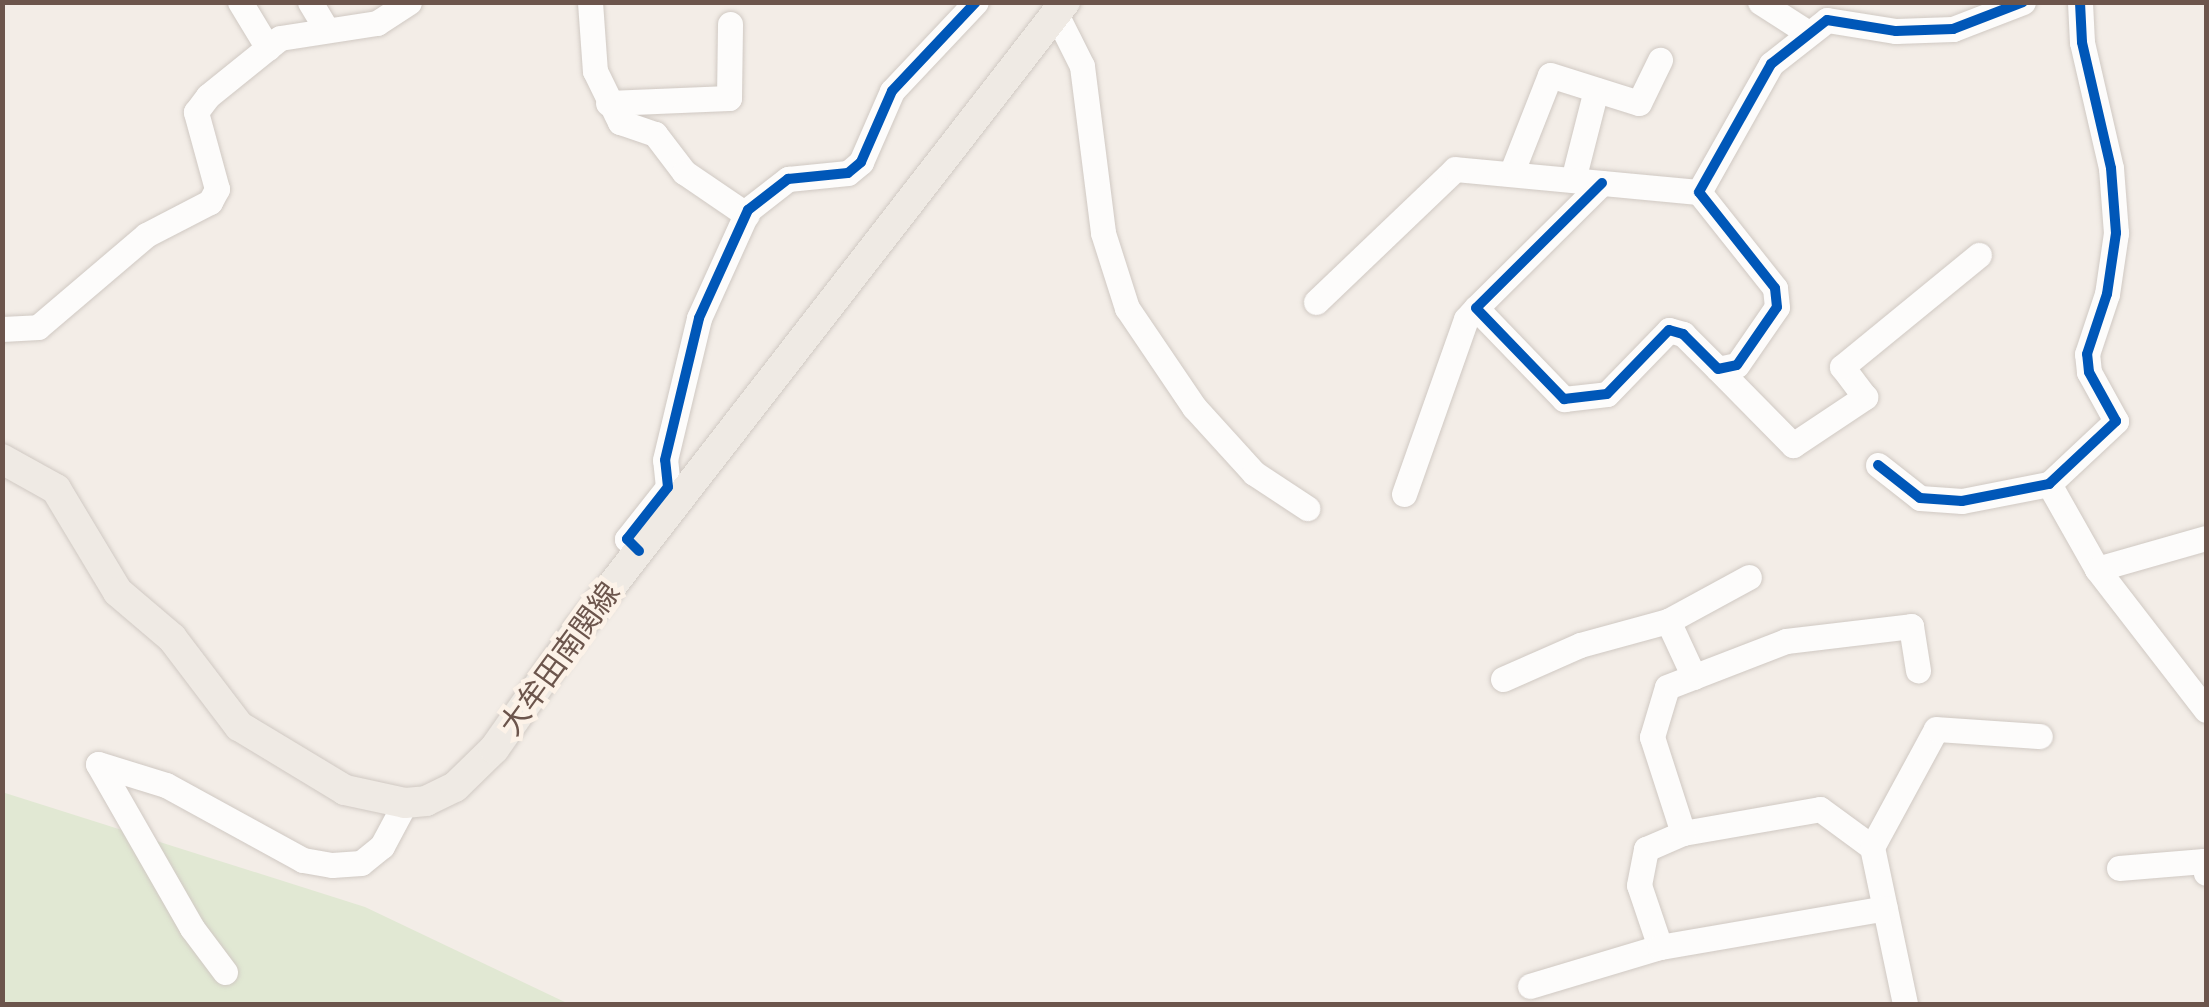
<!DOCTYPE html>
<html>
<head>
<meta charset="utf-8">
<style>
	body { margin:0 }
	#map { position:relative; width:2209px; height:1007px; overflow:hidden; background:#f3ede7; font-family:"Roboto Condensed","Noto Sans JP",sans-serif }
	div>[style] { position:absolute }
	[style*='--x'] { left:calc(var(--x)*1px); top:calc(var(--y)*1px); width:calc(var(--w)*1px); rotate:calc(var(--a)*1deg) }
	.green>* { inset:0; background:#e1e8d3 }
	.roads { filter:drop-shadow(0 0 2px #d0c9c3) drop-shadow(0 0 2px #d0c9c3) }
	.minor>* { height:25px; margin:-12.5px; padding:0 12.5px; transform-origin:12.5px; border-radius:12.5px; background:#fdfcfb }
	.major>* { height:30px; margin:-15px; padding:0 15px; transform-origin:15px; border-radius:15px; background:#efeae4 }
	.cycleway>* { height:10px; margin:-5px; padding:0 5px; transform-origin:5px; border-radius:5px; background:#0057b8 }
	span { translate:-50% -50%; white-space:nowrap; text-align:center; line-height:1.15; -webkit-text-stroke:9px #fcf2e8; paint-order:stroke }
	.street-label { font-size:30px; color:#6c554c }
	.frame { position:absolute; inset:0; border:5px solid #6c554c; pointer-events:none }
</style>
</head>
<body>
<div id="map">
	<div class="green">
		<div style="clip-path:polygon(2px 792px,365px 907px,569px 1004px,3px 1004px)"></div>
	</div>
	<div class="roads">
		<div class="minor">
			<div style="--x:240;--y:2;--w:54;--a:58.7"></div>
			<div style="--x:310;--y:2;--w:31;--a:59"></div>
			<div style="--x:590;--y:2;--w:69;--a:85.9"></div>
			<div style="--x:595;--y:71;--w:57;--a:63.9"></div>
			<div style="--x:620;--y:122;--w:37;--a:19"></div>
			<div style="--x:655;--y:134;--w:48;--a:52.7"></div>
			<div style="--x:684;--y:172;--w:76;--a:34.3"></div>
			<div style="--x:1760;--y:2;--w:56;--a:32.6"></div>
			<div style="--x:1056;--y:14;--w:58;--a:63.4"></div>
			<div style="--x:1082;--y:66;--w:168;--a:82.8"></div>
			<div style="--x:1103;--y:233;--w:79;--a:72.3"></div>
			<div style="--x:1127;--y:308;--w:120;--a:55.9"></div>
			<div style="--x:1194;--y:407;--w:89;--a:47.7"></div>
			<div style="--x:1254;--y:473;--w:64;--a:33.4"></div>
			<div style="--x:608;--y:103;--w:121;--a:-2.4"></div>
			<div style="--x:729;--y:98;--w:74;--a:-89.2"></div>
			<div style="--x:1511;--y:174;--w:106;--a:-68.5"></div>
			<div style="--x:1550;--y:75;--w:93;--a:17.5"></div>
			<div style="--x:1639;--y:103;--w:48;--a:-64"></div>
			<div style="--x:1573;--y:180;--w:93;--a:-75.7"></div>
			<div style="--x:1602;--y:183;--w:177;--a:135.2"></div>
			<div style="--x:1476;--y:308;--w:127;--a:46"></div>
			<div style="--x:1564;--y:399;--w:43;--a:-6.6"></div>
			<div style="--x:1607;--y:394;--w:89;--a:-45.9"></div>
			<div style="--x:1669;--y:330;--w:15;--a:16"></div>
			<div style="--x:1683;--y:334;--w:49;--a:45"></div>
			<div style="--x:1718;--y:369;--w:19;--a:-12"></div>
			<div style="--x:1737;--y:365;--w:70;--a:-55.4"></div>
			<div style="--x:1777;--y:307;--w:19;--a:-96"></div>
			<div style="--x:1775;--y:288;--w:122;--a:-128.4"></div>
			<div style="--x:1699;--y:192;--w:147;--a:-60.6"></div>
			<div style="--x:1771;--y:64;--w:71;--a:-38.2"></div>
			<div style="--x:1827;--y:20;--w:70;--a:9.1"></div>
			<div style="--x:1896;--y:31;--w:57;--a:-2"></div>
			<div style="--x:1953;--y:29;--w:75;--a:-21.1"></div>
			<div style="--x:1316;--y:302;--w:192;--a:-43.7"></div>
			<div style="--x:1455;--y:169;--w:245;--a:5.4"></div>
			<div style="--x:2;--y:329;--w:36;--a:-3"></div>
			<div style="--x:38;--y:327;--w:142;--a:-40.4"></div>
			<div style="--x:146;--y:235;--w:72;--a:-27.3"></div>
			<div style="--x:210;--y:202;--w:15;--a:-62"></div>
			<div style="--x:217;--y:189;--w:80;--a:-105.3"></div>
			<div style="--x:196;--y:112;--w:20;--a:-53"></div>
			<div style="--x:208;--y:96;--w:92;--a:-38.9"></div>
			<div style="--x:280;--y:38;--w:98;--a:-8.8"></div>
			<div style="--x:377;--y:23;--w:38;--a:-33"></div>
			<div style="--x:1718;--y:369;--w:107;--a:45.4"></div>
			<div style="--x:1793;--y:445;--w:87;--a:-33.7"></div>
			<div style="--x:1865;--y:397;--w:38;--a:-127"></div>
			<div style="--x:1842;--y:367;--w:177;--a:-39.3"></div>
			<div style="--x:1878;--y:465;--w:53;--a:38.2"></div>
			<div style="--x:1920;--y:498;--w:42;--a:4.1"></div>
			<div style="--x:1962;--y:501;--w:89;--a:-11.1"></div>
			<div style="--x:2049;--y:484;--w:92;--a:-43.2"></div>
			<div style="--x:2116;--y:421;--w:56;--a:-118.9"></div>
			<div style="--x:2089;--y:372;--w:18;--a:-96"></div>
			<div style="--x:2087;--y:354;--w:63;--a:-71.6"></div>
			<div style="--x:2107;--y:294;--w:62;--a:-81.6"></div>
			<div style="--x:2116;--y:233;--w:65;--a:-94.4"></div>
			<div style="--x:2111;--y:168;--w:129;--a:-103"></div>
			<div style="--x:2082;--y:42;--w:40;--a:-92.9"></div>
			<div style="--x:2049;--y:484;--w:98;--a:60.5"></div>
			<div style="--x:2097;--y:569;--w:178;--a:52.3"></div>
			<div style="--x:1404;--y:494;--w:186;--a:-70.5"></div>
			<div style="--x:1466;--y:319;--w:15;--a:-48"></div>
			<div style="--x:639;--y:551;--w:17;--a:-135"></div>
			<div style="--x:627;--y:539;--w:66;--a:-51.7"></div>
			<div style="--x:668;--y:487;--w:27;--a:-96"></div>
			<div style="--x:665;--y:460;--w:146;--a:-76.5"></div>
			<div style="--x:699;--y:318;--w:119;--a:-65.6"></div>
			<div style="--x:748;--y:210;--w:51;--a:-37.8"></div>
			<div style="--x:788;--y:179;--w:60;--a:-5.7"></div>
			<div style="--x:848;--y:173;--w:17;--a:-40"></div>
			<div style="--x:861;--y:162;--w:77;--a:-66.4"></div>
			<div style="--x:892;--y:91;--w:122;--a:-46.7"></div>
			<div style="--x:2097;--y:569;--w:113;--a:-15.9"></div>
			<div style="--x:1694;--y:677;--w:62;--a:-114.9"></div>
			<div style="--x:1668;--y:621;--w:92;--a:-28.5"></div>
			<div style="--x:1503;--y:679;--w:84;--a:-23.8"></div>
			<div style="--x:1580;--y:645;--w:91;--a:-15.3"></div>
			<div style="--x:1683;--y:833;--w:139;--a:-9.9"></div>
			<div style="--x:1820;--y:809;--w:64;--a:36.2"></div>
			<div style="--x:1872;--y:847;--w:160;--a:78.1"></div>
			<div style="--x:1872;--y:847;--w:134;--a:-61.5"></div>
			<div style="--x:1936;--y:729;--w:104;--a:3.9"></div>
			<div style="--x:2119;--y:868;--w:85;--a:-4.7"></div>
			<div style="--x:2204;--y:861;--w:12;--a:81"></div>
			<div style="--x:1660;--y:947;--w:65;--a:-108.7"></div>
			<div style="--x:1639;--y:885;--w:37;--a:-79"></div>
			<div style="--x:1646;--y:849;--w:40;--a:-23.4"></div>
			<div style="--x:1683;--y:833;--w:101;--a:-107.9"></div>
			<div style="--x:1652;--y:737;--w:52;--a:-73.3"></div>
			<div style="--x:1667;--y:687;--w:128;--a:-21.1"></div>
			<div style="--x:1786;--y:641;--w:126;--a:-6.8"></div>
			<div style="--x:1911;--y:626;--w:45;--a:81"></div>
			<div style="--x:225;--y:972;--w:55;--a:-126.9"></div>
			<div style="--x:192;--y:928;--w:189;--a:-119.8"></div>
			<div style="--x:98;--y:764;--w:71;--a:17.2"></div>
			<div style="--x:166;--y:785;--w:156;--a:28.7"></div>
			<div style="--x:303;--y:860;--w:29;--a:10"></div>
			<div style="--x:332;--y:865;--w:29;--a:-4"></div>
			<div style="--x:361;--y:863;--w:27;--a:-39"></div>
			<div style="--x:382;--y:846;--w:49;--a:-61.9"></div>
			<div style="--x:1530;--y:986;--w:136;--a:-16.7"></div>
			<div style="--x:1660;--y:947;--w:228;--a:-9.8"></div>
		</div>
		<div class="major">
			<div style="--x:2;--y:459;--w:62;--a:29.1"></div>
			<div style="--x:56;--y:489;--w:120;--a:59"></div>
			<div style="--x:118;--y:592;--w:71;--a:40.4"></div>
			<div style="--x:172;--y:638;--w:111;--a:52.7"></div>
			<div style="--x:239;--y:726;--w:124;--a:31.1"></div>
			<div style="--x:345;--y:790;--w:61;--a:12.2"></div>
			<div style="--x:405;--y:803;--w:21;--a:-5"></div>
			<div style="--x:426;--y:801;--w:32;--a:-26"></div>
			<div style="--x:455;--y:787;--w:54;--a:-44.3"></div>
			<div style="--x:494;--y:749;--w:148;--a:-54.9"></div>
			<div style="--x:579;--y:628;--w:793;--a:-52.18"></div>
		</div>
	</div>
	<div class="cycleway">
		<div style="--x:1602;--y:183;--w:177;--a:135.2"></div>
		<div style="--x:1476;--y:308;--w:127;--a:46"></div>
		<div style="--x:1564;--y:399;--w:43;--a:-6.6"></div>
		<div style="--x:1607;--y:394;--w:89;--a:-45.9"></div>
		<div style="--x:1669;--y:330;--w:15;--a:16"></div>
		<div style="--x:1683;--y:334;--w:49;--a:45"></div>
		<div style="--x:1718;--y:369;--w:19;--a:-12"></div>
		<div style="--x:1737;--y:365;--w:70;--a:-55.4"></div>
		<div style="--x:1777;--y:307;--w:19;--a:-96"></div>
		<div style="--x:1775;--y:288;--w:122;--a:-128.4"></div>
		<div style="--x:1699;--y:192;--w:147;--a:-60.6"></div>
		<div style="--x:1771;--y:64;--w:71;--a:-38.2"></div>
		<div style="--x:1827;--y:20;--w:70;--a:9.1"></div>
		<div style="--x:1896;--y:31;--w:57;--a:-2"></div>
		<div style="--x:1953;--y:29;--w:75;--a:-21.1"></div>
		<div style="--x:1878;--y:465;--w:53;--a:38.2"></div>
		<div style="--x:1920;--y:498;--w:42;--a:4.1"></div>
		<div style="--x:1962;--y:501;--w:89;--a:-11.1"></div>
		<div style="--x:2049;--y:484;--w:92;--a:-43.2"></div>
		<div style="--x:2116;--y:421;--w:56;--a:-118.9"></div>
		<div style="--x:2089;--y:372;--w:18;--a:-96"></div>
		<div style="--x:2087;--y:354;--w:63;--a:-71.6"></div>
		<div style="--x:2107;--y:294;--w:62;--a:-81.6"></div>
		<div style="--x:2116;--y:233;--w:65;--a:-94.4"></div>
		<div style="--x:2111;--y:168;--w:129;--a:-103"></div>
		<div style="--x:2082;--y:42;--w:40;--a:-92.9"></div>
		<div style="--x:639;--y:551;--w:17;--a:-135"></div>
		<div style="--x:627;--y:539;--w:66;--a:-51.7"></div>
		<div style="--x:668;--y:487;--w:27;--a:-96"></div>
		<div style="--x:665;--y:460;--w:146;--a:-76.5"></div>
		<div style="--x:699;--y:318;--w:119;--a:-65.6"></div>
		<div style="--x:748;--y:210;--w:51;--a:-37.8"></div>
		<div style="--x:788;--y:179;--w:60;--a:-5.7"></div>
		<div style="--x:848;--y:173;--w:17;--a:-40"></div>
		<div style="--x:861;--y:162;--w:77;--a:-66.4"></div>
		<div style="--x:892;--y:91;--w:122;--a:-46.7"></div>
	</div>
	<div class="street-label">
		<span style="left:560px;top:659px;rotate:-54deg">大牟田南関線</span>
	</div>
	<div class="frame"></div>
</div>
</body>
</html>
